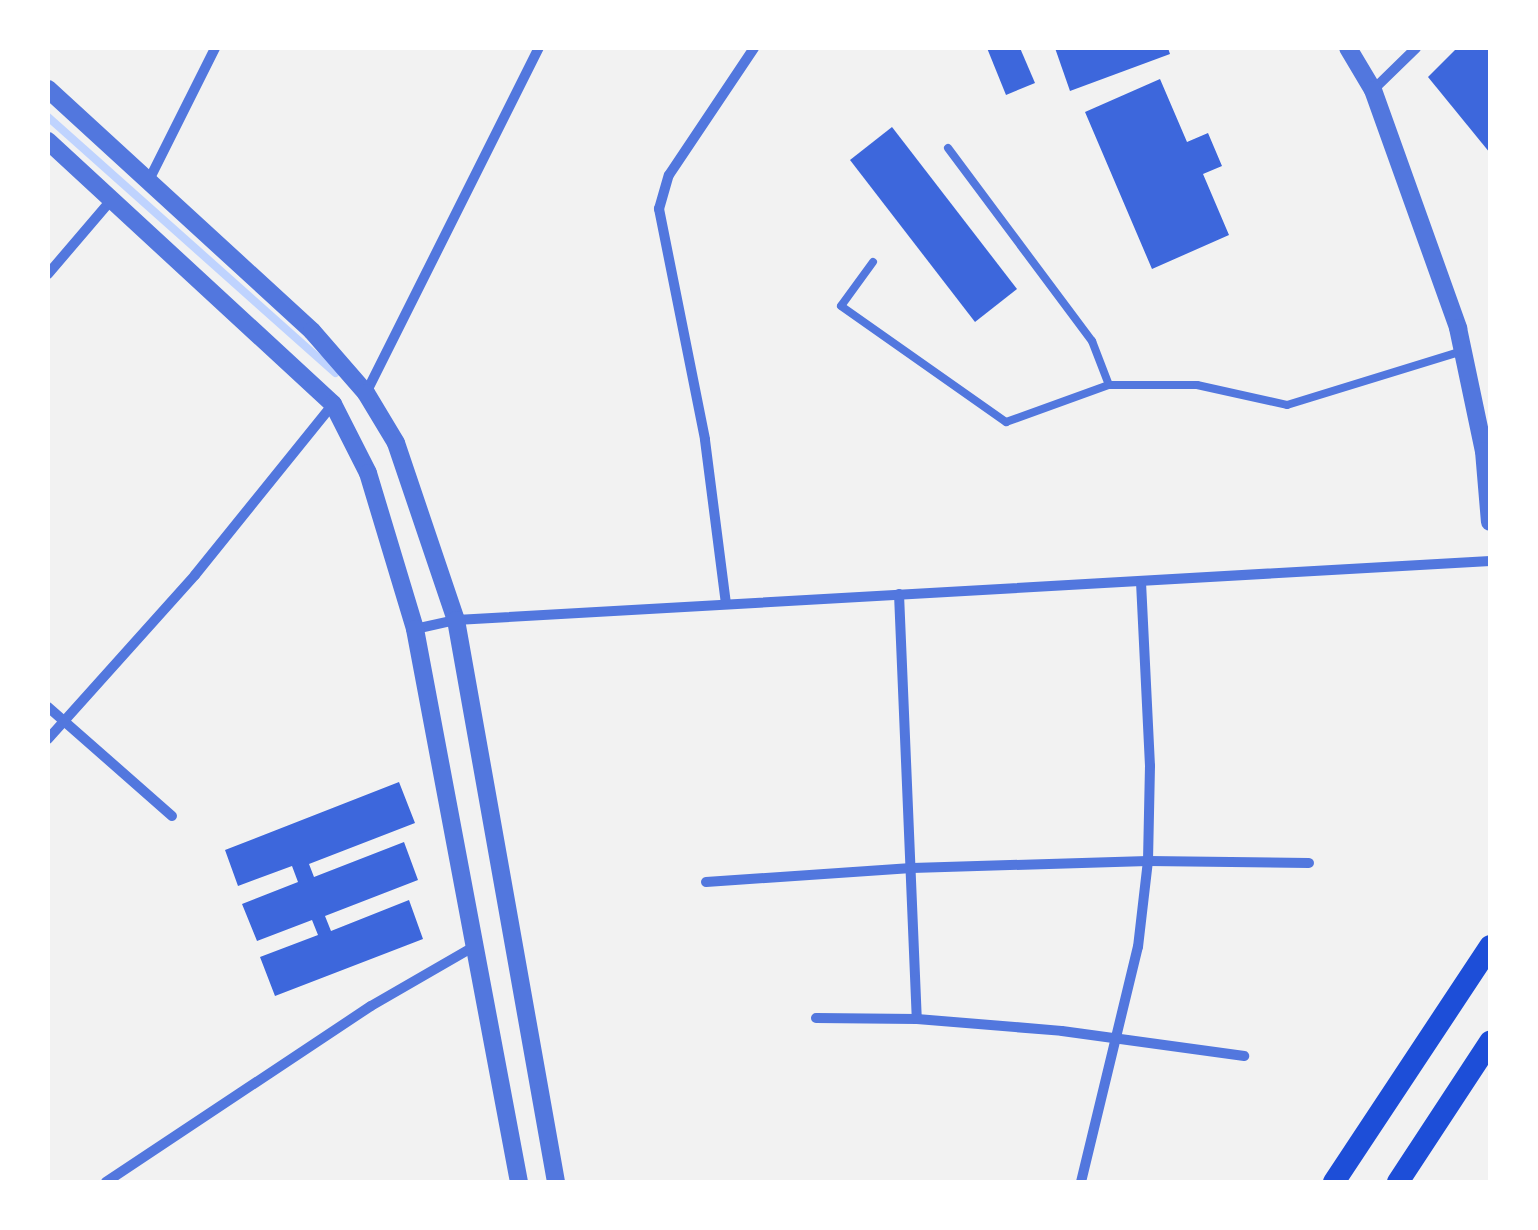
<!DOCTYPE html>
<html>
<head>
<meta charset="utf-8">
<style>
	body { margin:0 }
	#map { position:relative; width:1538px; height:1230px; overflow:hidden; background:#f2f2f2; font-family:"IBM Plex Sans",sans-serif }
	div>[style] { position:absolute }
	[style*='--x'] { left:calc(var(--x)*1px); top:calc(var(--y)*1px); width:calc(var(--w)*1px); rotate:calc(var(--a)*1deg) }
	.stream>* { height:8px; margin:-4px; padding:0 4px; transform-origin:4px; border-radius:4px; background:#bfd3fe }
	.building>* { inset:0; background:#3d67dc }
	.service>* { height:8px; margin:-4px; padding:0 4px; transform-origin:4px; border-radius:4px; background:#5277de }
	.minor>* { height:10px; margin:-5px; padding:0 5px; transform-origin:5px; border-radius:5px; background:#5277de }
	.tertiary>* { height:18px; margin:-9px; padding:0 9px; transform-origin:9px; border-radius:9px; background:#5277de }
	.primary>* { height:22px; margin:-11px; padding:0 11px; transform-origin:11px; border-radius:11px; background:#1d4ed8 }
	span { translate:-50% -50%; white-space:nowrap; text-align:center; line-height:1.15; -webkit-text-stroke:8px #fff; paint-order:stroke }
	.frame { position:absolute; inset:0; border:50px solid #fff; pointer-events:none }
</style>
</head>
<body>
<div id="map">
	<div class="stream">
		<div style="--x:48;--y:117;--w:385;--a:41.7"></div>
	</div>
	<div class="building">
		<div style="clip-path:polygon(987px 48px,1020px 48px,1035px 83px,1006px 95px)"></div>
		<div style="clip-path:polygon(1055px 48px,1168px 48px,1170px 54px,1070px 91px)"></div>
		<div style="clip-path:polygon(1457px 48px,1490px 48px,1490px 153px,1428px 77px)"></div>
		<div style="clip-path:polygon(1160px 79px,1187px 142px,1208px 133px,1222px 166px,1203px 174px,1229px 235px,1152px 269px,1085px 112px)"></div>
		<div style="clip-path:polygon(892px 127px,1017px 289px,975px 322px,850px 160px)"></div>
		<div style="clip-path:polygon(399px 782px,415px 823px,309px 864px,314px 877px,404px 842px,418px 880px,325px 916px,331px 931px,409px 900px,423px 939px,275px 996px,260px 957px,318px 935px,312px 920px,257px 941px,242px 904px,298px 882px,292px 866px,238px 886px,225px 850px)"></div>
	</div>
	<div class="service">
		<div style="--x:948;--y:148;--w:241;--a:53.3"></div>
		<div style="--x:1092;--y:341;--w:47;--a:68.9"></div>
		<div style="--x:1109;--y:385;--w:88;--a:0"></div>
		<div style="--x:1197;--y:385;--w:92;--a:12.5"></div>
		<div style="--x:1287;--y:405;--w:184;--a:-17.1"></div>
		<div style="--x:873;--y:262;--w:54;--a:126"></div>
		<div style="--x:841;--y:306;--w:202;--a:35.1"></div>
		<div style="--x:1006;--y:422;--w:109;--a:-19.8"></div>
	</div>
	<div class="minor">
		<div style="--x:1373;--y:90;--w:60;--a:-44.3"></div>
		<div style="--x:148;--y:182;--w:150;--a:-63.4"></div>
		<div style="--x:48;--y:274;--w:99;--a:-49.5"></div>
		<div style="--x:366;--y:393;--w:386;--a:-63.4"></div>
		<div style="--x:899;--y:594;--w:425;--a:87.6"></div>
		<div style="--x:726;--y:604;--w:166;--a:-97.3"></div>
		<div style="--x:705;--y:439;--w:235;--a:-101.3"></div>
		<div style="--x:659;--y:209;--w:35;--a:-74"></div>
		<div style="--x:669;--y:175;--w:153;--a:-56.2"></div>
		<div style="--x:415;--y:629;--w:42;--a:-12.4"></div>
		<div style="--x:456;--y:620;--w:1036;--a:-3.27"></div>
		<div style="--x:48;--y:707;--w:165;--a:41.3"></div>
		<div style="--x:48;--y:739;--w:220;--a:-48.1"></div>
		<div style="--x:195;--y:575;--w:220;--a:-51.1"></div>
		<div style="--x:706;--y:882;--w:206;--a:-3.9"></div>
		<div style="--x:912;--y:868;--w:236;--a:-1.7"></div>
		<div style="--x:1148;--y:861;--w:161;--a:0.7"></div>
		<div style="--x:816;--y:1018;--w:101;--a:0.6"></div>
		<div style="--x:917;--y:1019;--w:145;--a:4.7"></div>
		<div style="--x:1062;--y:1031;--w:184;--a:7.8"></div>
		<div style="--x:106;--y:1182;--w:318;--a:-33.6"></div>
		<div style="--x:371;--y:1006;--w:120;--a:-30"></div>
		<div style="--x:1081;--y:1182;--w:242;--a:-76.4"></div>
		<div style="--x:1138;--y:947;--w:87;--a:-83.4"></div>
		<div style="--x:1148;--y:861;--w:95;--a:-88.8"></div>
		<div style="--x:1150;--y:766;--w:184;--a:-92.8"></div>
	</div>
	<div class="tertiary">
		<div style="--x:1348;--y:48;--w:49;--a:59.2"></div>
		<div style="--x:1373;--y:90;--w:253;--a:70.3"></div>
		<div style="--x:1458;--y:328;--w:126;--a:78.1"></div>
		<div style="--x:1484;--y:451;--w:71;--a:85.2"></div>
		<div style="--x:48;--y:89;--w:358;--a:42.5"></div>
		<div style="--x:312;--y:331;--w:82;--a:48.9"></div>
		<div style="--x:366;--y:393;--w:58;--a:59"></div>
		<div style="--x:396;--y:443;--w:187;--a:71.3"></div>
		<div style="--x:456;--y:620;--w:571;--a:79.91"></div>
		<div style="--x:48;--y:141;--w:388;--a:42.7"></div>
		<div style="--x:333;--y:404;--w:77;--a:63.1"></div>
		<div style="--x:368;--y:473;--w:163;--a:73.2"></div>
		<div style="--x:415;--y:629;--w:563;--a:79.35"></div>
	</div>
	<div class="primary">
		<div style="--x:1334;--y:1182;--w:283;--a:-56.5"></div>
		<div style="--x:1398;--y:1182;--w:168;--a:-56.7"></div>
	</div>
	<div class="frame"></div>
</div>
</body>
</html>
